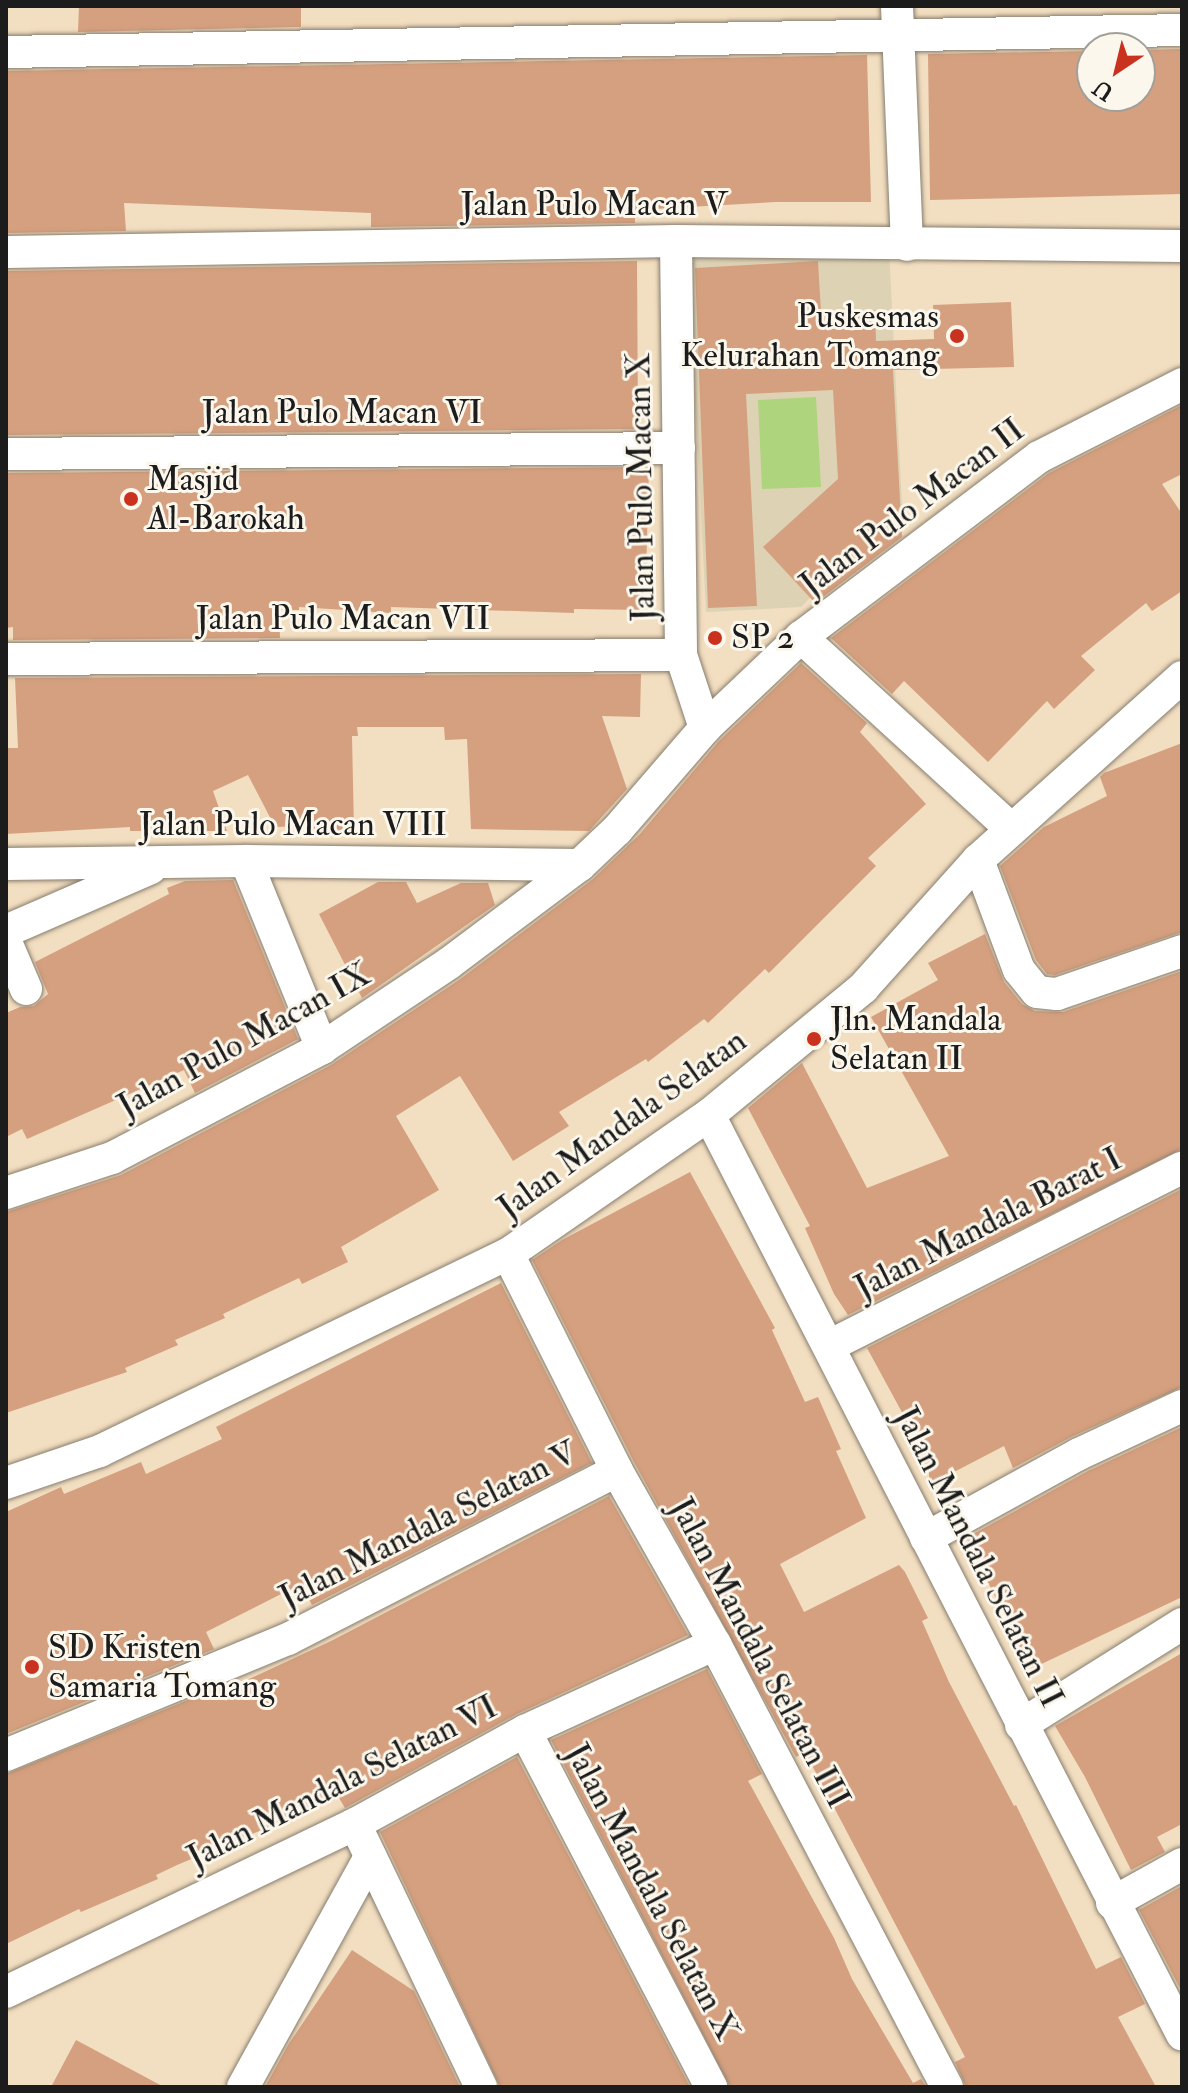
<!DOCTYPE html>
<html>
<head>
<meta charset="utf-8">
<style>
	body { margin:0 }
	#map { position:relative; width:1188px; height:2093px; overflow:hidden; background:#f2dec0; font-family:"IM FELL Double Pica",serif }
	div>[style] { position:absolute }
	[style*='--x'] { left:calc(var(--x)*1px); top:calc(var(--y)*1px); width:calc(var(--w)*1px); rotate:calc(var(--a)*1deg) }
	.built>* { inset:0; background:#ded2b4 }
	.green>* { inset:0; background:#aed47e }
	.building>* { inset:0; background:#d5a07f }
	.roads { filter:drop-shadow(0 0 2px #877d6e) drop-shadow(0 0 2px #877d6e) }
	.minor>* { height:32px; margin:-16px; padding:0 16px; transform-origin:16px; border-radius:16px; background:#fff }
	.dots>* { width:22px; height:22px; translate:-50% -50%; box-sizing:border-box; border:4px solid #fbf7ec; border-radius:50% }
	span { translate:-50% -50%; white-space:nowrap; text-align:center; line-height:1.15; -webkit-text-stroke:6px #fbf7ec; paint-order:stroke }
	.street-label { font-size:34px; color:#1c1c1c }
	.poi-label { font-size:34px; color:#1c1c1c }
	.right { translate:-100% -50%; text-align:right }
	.left { translate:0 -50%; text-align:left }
	.frame { position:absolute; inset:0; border:8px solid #1c1c1c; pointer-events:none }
	.north { position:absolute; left:1076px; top:32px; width:80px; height:80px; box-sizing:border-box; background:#fbf7ec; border:2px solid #a29f99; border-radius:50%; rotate:215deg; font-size:22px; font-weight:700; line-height:32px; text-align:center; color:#1c1c1c }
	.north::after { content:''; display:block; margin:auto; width:28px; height:36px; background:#c8321e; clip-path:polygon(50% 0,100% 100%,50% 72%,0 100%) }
</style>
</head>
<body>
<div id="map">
	<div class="built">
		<div style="clip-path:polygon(889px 249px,902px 505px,801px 607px,706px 612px,688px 258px)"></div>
	</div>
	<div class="green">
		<div style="clip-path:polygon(816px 397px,821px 487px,762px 489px,758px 400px)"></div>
	</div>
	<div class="building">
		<div style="clip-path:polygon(79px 6px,301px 6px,301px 27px,78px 32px)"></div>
		<div style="clip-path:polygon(1182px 49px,1182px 194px,930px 200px,928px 54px,1092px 51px,1092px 96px,1140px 96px,1140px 50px)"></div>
		<div style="clip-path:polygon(867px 55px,871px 202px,776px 202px,635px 210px,635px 223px,371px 227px,371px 213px,124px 203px,126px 231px,6px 233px,6px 71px)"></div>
		<div style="clip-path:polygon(637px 261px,638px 429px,6px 435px,6px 271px)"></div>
		<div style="clip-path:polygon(818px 261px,821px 312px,875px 310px,876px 341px,934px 339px,933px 305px,1011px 302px,1014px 367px,893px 370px,902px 537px,815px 603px,763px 547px,838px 479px,833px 390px,746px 394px,757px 606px,708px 608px,695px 268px)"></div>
		<div style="clip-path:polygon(1182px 405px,1182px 474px,1162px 484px,1182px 514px,1182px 591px,1152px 611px,1146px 603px,1081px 656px,1095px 670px,1054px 709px,1047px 701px,988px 762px,904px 681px,892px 694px,831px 638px,1049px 473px)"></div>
		<div style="clip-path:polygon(649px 467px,645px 610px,574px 609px,574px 613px,391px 607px,391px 613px,299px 607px,299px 610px,279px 610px,280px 638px,13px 640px,13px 627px,6px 628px,6px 473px)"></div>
		<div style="clip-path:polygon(801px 663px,867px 723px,860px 732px,926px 804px,868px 858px,876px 866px,769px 973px,765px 969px,708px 1023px,704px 1019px,648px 1062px,646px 1059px,559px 1112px,569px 1126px,513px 1161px,460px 1076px,396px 1116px,439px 1190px,341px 1247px,348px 1262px,302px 1284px,299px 1278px,223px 1314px,225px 1318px,175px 1340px,178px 1345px,125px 1368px,127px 1372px,6px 1413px,6px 1212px,121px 1175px,331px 1065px,459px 980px,593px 879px,640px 834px,719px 741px)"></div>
		<div style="clip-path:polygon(641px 674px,640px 717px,602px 716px,627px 789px,589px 831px,471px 829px,467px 739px,445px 740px,444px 727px,357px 727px,358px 736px,352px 736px,354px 831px,306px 831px,306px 826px,275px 827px,248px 775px,213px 791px,227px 831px,130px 831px,130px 827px,6px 834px,8px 748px,18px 748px,15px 678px)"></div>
		<div style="clip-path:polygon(1182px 743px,1182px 932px,1055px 975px,1047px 974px,1036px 960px,1000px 866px,1044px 827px,1107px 796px,1100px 777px,1104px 773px)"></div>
		<div style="clip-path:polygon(233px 880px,298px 1039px,195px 1093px,184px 1070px,27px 1139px,22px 1129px,6px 1137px,6px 1013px,20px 1007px,34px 1006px,48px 994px,35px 962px,169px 894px,167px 888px,185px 881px)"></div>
		<div style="clip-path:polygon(378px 882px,406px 882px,417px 903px,461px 883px,488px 883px,495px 905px,362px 998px,319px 914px)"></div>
		<div style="clip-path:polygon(985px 934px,1004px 982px,1022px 1004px,1035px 1011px,1063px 1012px,1182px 971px,1182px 1149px,848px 1315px,834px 1294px,805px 1228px,810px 1226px,748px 1108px,802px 1063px,867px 1188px,949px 1156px,871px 1017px,938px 980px,928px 963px)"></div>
		<div style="clip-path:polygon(690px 1172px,775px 1328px,772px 1330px,805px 1402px,818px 1397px,841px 1449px,836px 1451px,866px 1518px,780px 1564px,804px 1612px,899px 1565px,905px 1572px,928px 1618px,922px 1621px,949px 1682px,1014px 1806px,1016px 1805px,1096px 1969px,1121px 1957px,1145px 2004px,1118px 2017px,1156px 2087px,966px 2087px,955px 2062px,965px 2057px,805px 1752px,796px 1757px,634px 1462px,532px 1260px,562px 1240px)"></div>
		<div style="clip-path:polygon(1182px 1189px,1182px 1387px,1071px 1437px,1013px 1468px,1004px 1446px,929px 1485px,929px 1471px,900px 1418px,904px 1416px,867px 1348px)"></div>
		<div style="clip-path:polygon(501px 1283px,592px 1463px,312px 1605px,303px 1589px,297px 1591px,295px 1587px,206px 1632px,214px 1649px,6px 1734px,6px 1512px,61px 1487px,64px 1494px,141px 1462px,146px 1474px,222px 1439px,216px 1427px)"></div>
		<div style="clip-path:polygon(1182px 1427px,1182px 1597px,1031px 1669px,966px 1538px,1088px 1471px)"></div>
		<div style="clip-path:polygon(609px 1496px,688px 1635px,517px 1714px,345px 1808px,339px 1798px,177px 1865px,156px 1875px,158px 1879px,81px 1912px,79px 1909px,6px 1944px,6px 1774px,230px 1683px,232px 1687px,331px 1641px)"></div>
		<div style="clip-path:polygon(1182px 1653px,1182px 1824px,1157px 1837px,1165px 1852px,1131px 1870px,1085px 1777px,1055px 1726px)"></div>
		<div style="clip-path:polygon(707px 1669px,762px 1774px,748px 1781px,751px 1786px,834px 1938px,852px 1979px,913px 2083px,921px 2079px,926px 2087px,730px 2087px,551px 1740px)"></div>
		<div style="clip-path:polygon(517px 1757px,690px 2087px,500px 2087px,380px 1832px)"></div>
		<div style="clip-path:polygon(1182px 1886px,1182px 1992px,1139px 1910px)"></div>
		<div style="clip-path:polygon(352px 1950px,414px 1991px,460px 2087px,265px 2087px,288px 2045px)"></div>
		<div style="clip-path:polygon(76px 2040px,164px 2087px,51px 2087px)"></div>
	</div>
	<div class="roads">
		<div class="minor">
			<div style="--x:897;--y:6;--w:239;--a:87.6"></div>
			<div style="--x:6;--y:52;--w:1176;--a:-1.07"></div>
			<div style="--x:676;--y:241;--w:414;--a:89.3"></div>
			<div style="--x:681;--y:655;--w:77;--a:71.8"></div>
			<div style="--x:6;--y:252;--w:670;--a:-0.94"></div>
			<div style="--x:676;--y:241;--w:506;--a:0.57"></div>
			<div style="--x:6;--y:454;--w:673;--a:-0.51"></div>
			<div style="--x:801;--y:637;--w:285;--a:42.4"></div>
			<div style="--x:6;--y:659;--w:675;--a:-0.34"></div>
			<div style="--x:978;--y:860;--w:117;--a:69.6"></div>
			<div style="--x:1019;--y:970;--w:28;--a:51"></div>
			<div style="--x:1037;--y:992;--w:20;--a:6"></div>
			<div style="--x:1057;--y:994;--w:132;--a:-19"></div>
			<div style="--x:246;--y:861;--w:202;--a:67.9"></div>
			<div style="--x:6;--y:864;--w:240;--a:-0.7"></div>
			<div style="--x:246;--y:861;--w:334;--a:0.7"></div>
			<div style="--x:6;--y:931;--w:158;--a:-23.5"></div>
			<div style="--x:6;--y:942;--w:51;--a:66.9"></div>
			<div style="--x:709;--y:1115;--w:1034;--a:62.77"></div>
			<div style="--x:6;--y:1193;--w:112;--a:-18.3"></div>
			<div style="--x:112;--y:1158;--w:237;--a:-27.6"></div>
			<div style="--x:322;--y:1048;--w:151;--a:-33.7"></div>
			<div style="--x:448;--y:964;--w:165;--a:-36.9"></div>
			<div style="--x:580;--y:865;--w:51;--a:-43.4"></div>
			<div style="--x:617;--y:830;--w:135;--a:-49.2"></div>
			<div style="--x:705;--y:728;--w:132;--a:-43.5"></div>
			<div style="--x:801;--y:637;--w:298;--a:-37.1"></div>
			<div style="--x:1039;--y:457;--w:161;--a:-27"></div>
			<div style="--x:508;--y:1254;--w:243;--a:63.3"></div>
			<div style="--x:617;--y:1471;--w:199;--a:60.5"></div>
			<div style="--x:715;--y:1644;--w:500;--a:62.36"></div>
			<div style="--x:829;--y:1346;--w:395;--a:-26.8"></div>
			<div style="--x:6;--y:1483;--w:99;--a:-18.8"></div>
			<div style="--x:100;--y:1451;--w:453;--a:-25.8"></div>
			<div style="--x:508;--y:1254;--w:244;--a:-34.7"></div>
			<div style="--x:709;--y:1115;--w:200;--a:-39.5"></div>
			<div style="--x:863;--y:988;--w:172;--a:-48.1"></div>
			<div style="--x:978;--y:860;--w:274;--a:-41.9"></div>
			<div style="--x:926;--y:1538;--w:175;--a:-28.8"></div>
			<div style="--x:1079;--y:1454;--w:114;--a:-25"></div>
			<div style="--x:1021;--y:1725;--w:190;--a:-32.1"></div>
			<div style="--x:525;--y:1731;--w:402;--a:62.4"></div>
			<div style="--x:6;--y:1755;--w:305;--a:-22.4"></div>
			<div style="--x:288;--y:1639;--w:369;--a:-27.1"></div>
			<div style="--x:355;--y:1824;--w:292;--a:64.4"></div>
			<div style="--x:1112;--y:1903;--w:80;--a:-29.1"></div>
			<div style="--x:6;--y:1992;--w:387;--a:-25.7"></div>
			<div style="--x:355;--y:1824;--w:194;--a:-28.7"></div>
			<div style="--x:525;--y:1731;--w:209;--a:-24.6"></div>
			<div style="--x:243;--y:2087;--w:263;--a:-61.1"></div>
		</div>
	</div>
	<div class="dots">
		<div style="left:957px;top:336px;background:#c8321e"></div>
		<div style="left:131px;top:499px;background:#c8321e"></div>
		<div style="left:715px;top:638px;background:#c8321e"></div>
		<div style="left:814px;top:1039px;background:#c8321e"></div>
		<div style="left:32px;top:1667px;background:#c8321e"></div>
	</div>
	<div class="street-label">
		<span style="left:594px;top:205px">Jalan Pulo Macan V</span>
		<span style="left:342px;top:413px">Jalan Pulo Macan VI</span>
		<span style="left:641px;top:487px;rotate:-91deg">Jalan Pulo Macan X</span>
		<span style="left:912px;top:507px;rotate:-37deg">Jalan Pulo Macan II</span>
		<span style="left:343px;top:619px">Jalan Pulo Macan VII</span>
		<span style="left:293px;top:825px">Jalan Pulo Macan VIII</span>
		<span style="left:244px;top:1040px;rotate:-29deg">Jalan Pulo Macan IX</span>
		<span style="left:622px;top:1124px;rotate:-36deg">Jalan Mandala Selatan</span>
		<span style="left:988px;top:1223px;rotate:-27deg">Jalan Mandala Barat I</span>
		<span style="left:428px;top:1525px;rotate:-27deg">Jalan Mandala Selatan V</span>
		<span style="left:979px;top:1557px;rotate:63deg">Jalan Mandala Selatan II</span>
		<span style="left:760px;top:1653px;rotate:62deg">Jalan Mandala Selatan III</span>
		<span style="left:342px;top:1782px;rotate:-27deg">Jalan Mandala Selatan VI</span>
		<span style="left:652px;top:1892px;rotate:62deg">Jalan Mandala Selatan X</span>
	</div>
	<div class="poi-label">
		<span class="right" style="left:939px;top:336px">Puskesmas<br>Kelurahan Tomang</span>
		<span class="left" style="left:147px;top:499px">Masjid<br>Al-Barokah</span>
		<span class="left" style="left:731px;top:638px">SP 2</span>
		<span class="left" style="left:830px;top:1039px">Jln. Mandala<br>Selatan II</span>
		<span class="left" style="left:48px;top:1667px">SD Kristen<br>Samaria Tomang</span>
	</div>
	<div class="frame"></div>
	<div class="north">U</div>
</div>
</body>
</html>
